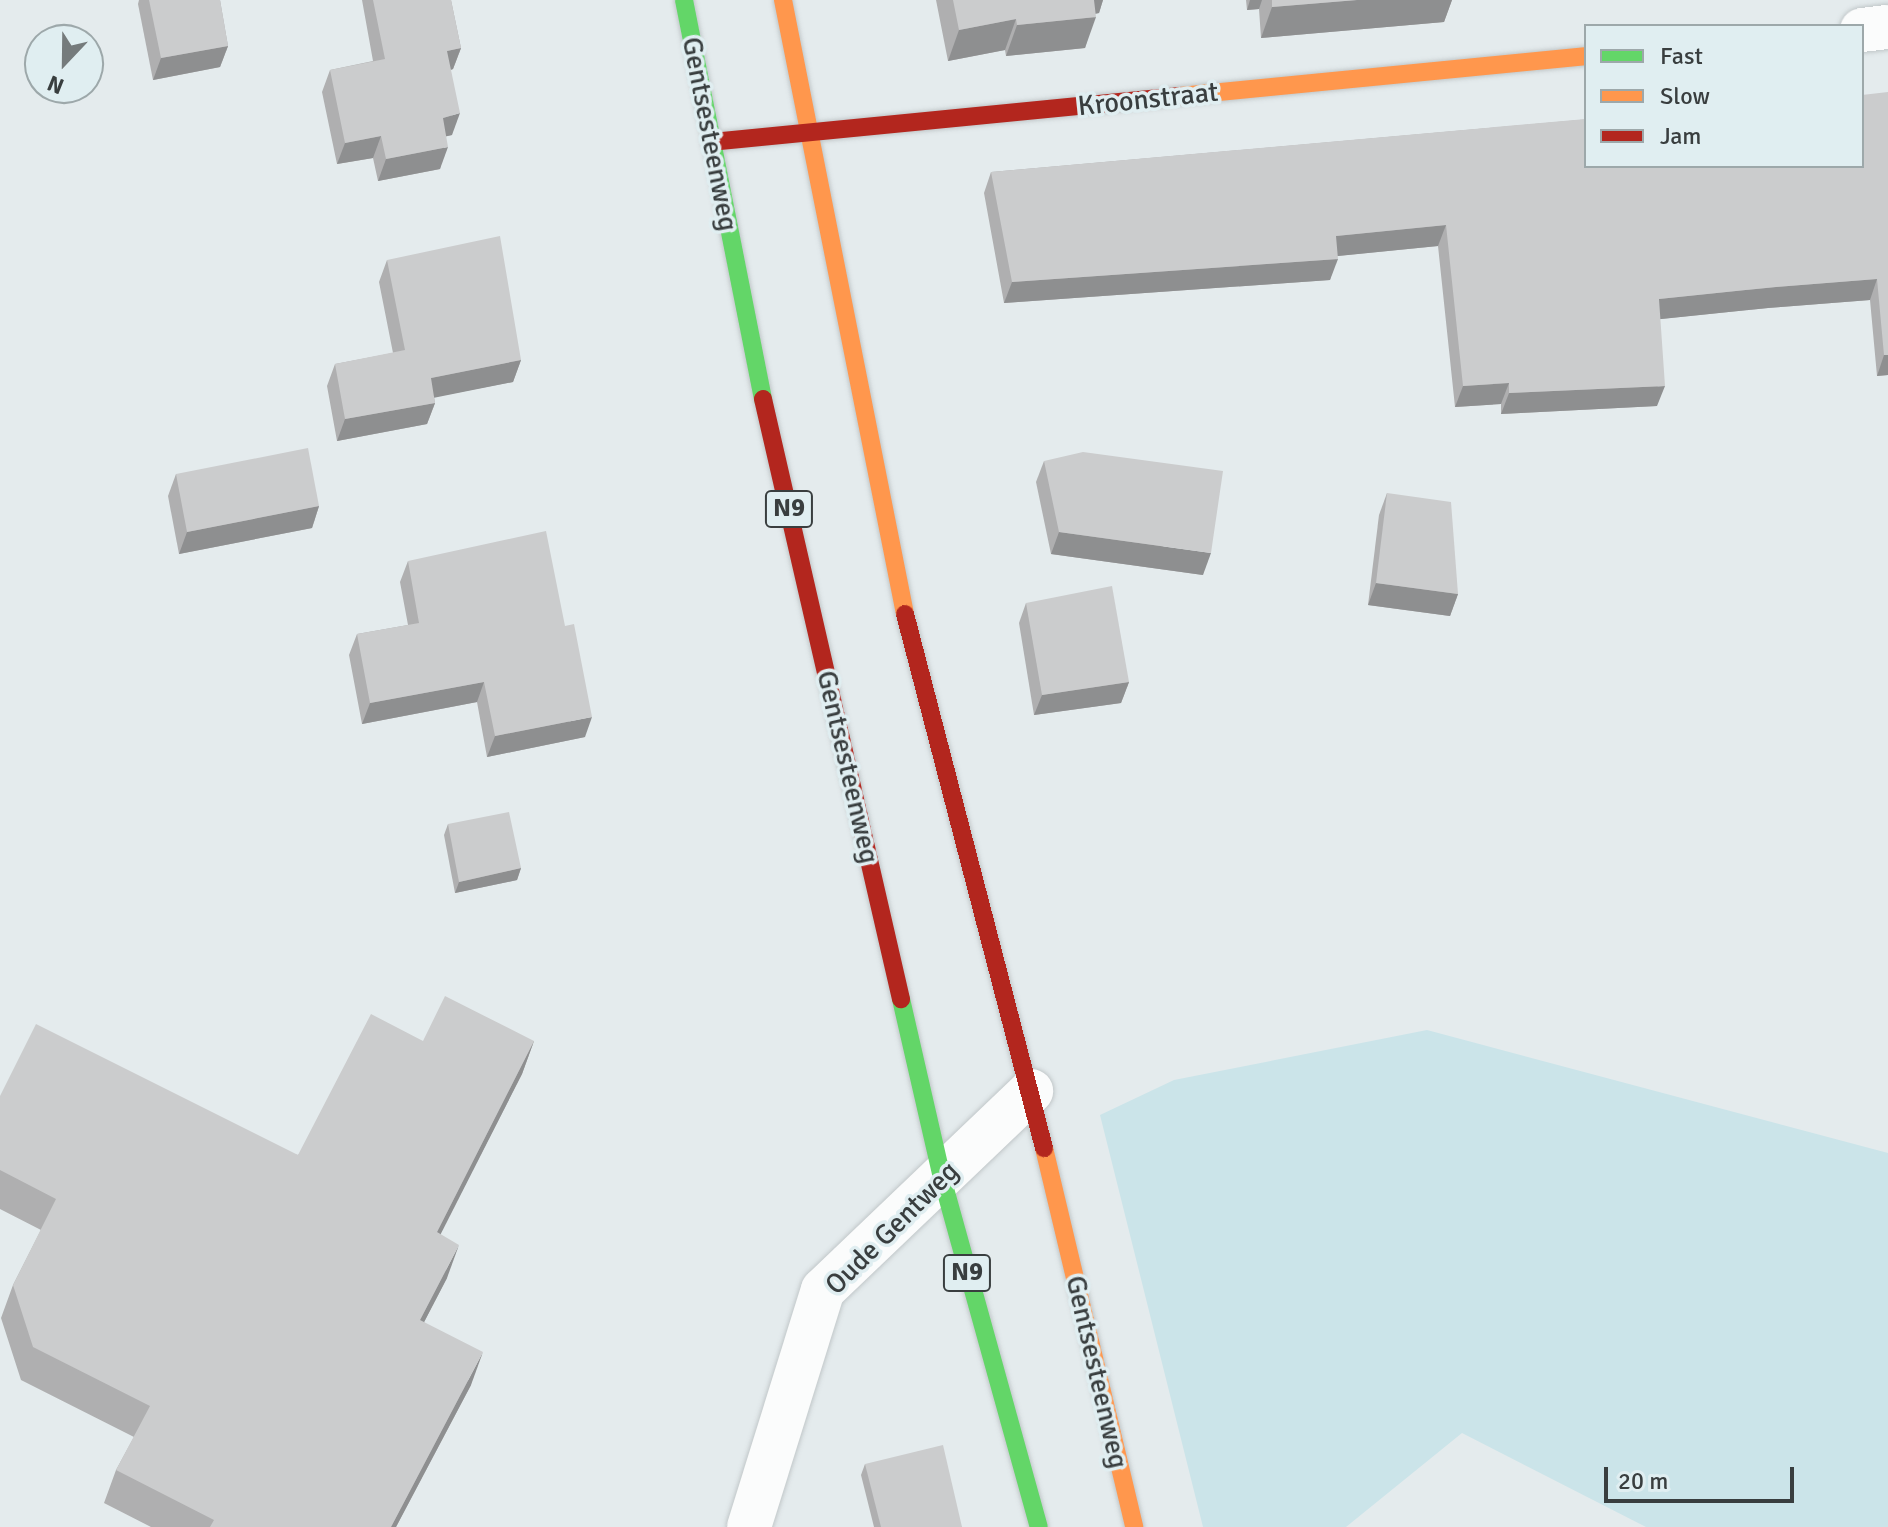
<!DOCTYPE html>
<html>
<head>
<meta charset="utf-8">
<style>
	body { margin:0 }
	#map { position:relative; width:1888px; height:1527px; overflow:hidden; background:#e4ebed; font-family:Signika,sans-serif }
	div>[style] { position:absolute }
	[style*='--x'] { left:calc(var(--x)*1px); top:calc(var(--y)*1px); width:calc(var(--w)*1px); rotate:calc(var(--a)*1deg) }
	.green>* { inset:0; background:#cbe4e9 }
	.roads { filter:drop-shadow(0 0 2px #c1c7c9) drop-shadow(0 0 2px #c1c7c9) }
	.street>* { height:44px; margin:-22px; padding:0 22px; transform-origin:22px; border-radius:22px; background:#fbfcfc }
	.fast>* { height:18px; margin:-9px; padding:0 9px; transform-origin:9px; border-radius:9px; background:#63d668 }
	.slow>* { height:18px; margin:-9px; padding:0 9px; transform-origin:9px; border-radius:9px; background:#ff974d }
	.jam>* { height:18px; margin:-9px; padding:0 9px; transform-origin:9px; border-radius:9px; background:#b3261e }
	.wall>* { inset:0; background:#afafb0 }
	.shaded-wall>* { inset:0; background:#8e8f90 }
	.building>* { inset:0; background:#cbcccd }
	span { translate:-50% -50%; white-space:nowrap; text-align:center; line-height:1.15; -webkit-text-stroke:7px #e0eef1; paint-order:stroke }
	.shield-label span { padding:2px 6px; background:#e0eef1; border:2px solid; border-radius:6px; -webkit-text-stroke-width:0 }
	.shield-label { font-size:26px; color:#393e3f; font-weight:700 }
	.street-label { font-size:28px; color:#393e3f }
	.legend { position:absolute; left:1584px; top:24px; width:280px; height:144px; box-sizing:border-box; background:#e0eef1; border:2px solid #9da8aa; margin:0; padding:10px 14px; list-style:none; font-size:24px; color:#393e3f }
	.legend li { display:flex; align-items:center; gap:16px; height:40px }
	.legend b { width:40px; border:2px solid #9da8aa }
	.north { position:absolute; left:24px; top:24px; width:80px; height:80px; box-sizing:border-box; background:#e0eef1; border:2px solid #9da8aa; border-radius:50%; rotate:202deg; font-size:22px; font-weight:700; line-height:32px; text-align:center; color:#393e3f }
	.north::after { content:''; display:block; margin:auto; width:28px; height:36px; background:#757b7c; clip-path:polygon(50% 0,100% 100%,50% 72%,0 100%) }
	.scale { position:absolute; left:1604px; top:1467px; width:190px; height:36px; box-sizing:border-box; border:4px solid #393e3f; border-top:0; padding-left:10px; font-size:24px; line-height:28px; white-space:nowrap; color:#393e3f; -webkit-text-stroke:6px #e0eef1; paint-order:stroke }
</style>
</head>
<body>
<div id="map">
	<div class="green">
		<div style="clip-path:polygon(1427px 1030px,1888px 1153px,1888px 1527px,1646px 1527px,1462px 1433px,1346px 1527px,1203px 1527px,1100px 1115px,1174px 1080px)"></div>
	</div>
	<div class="roads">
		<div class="street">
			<div style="--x:1862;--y:30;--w:26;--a:-7"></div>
			<div style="--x:749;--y:1527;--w:248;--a:-72.7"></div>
			<div style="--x:823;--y:1290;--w:288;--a:-43.7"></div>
		</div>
		<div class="fast">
			<div style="--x:684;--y:0;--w:407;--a:78.8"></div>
			<div style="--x:901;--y:999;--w:184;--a:77.1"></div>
			<div style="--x:942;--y:1178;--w:362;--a:74.5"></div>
		</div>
		<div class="slow">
			<div style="--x:783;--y:0;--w:626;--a:78.76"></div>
			<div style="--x:1179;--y:96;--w:409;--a:-5.6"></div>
			<div style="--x:1044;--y:1148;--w:390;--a:76.6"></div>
		</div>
		<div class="jam">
			<div style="--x:711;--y:142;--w:470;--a:-5.6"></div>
			<div style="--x:763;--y:399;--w:616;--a:77.05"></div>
			<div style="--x:905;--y:614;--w:552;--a:75.41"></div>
		</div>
	</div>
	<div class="wall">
		<div style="clip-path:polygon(139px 0,220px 0,228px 46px,220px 67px,153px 80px,138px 4px)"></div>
		<div style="clip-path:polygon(362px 0,451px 0,461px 48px,453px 69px,451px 70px,452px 135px,446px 136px,440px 169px,378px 181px,373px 158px,337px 164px,322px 92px,330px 70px,373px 61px)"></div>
		<div style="clip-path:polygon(936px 0,1103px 0,1099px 13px,1095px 14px,1085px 48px,1006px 56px,1005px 50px,948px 61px)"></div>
		<div style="clip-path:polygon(1246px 0,1452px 0,1444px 22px,1261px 38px,1259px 9px,1247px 10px)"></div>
		<div style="clip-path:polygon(1862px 95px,1888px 375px,1877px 376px,1870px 300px,1768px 308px,1660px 319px,1657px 406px,1501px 414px,1501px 404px,1455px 407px,1438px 246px,1337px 256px,1330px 280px,1004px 303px,984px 193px,991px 172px)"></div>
		<div style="clip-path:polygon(387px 260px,521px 360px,513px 382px,434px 397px,435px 403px,427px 424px,337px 441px,327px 386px,335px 364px,393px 353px,379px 282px)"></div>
		<div style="clip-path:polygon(1044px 461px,1203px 575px,1051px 554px,1036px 482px)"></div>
		<div style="clip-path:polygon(176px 474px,319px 506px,312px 528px,179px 554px,168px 496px)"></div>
		<div style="clip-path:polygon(1387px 493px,1458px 594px,1450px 616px,1368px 605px,1379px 515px)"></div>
		<div style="clip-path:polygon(408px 561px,585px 737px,487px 757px,477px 702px,362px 724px,349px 655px,357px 634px,408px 625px,400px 582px)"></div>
		<div style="clip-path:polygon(1026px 603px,1129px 682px,1121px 703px,1034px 715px,1019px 623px)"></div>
		<div style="clip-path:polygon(448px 824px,521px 868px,517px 880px,455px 893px,444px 835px)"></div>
		<div style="clip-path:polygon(423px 1041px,534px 1041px,522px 1074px,440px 1234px,447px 1278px,424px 1322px,471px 1385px,396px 1527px,151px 1527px,104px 1503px,116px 1470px,134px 1437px,21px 1380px,1px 1318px,13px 1285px,41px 1230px,0 1209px,0 1096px,298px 1155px)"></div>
		<div style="clip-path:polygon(865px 1464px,962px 1527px,874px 1527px,861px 1475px)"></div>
	</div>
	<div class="shaded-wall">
		<div style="clip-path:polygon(1087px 0,1103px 0,1099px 13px,1081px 16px)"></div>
		<div style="clip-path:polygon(1250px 0,1262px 0,1259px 9px,1247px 10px)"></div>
		<div style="clip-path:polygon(1357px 0,1452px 0,1444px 22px,1261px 38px,1272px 7px)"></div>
		<div style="clip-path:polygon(1096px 17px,1085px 48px,1006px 56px,1017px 25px)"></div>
		<div style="clip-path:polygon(1016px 19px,1005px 50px,948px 61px,959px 30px)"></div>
		<div style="clip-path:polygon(228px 46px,220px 67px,153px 80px,161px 58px)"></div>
		<div style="clip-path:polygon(461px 48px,453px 69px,439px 73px,447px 51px)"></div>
		<div style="clip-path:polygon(460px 113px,452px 135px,435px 139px,443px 118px)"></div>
		<div style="clip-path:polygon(381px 136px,373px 158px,337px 164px,345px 143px)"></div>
		<div style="clip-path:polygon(448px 147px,440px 169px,378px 181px,386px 159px)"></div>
		<div style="clip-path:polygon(1446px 225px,1438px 246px,1328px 257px,1336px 236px)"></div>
		<div style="clip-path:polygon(1338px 259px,1330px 280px,1004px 303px,1012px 282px)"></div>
		<div style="clip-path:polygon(1877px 279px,1870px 300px,1768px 308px,1652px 320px,1659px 299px,1776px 287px)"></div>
		<div style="clip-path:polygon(1884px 355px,1888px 355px,1888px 375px,1877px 376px)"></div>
		<div style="clip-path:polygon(521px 360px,513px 382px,423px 400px,431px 378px)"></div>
		<div style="clip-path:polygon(1509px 383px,1501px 404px,1455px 407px,1463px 386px)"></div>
		<div style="clip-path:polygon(1665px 386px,1657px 406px,1501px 414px,1509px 393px)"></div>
		<div style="clip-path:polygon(435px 403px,427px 424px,337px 441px,345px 419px)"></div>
		<div style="clip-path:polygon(319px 506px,312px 528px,179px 554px,187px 532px)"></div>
		<div style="clip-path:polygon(1059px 532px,1211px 553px,1203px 575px,1051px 554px)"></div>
		<div style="clip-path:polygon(1376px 583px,1458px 594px,1450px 616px,1368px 605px)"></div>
		<div style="clip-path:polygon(484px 682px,477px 702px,362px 724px,370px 703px)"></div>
		<div style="clip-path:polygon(1129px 682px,1121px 703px,1034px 715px,1042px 695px)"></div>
		<div style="clip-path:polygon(592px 717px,585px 737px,487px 757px,495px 736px)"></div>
		<div style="clip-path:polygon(521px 868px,517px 880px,455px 893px,459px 882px)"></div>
		<div style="clip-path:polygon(534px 1041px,522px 1074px,425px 1265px,437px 1232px)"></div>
		<div style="clip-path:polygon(459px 1245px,447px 1278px,408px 1353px,420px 1320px)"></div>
		<div style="clip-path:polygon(483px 1352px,471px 1385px,396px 1527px,391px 1527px)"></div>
	</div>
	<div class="building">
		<div style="clip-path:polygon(149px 0,220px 0,228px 46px,161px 58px)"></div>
		<div style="clip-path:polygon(373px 0,451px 0,461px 48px,447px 51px,460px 113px,443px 118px,448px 147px,386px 159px,381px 136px,345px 143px,330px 70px,385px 59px)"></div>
		<div style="clip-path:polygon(953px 0,1094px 0,1096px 17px,1017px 25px,1016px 19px,959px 30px)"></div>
		<div style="clip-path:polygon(1272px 0,1357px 0,1272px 7px)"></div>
		<div style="clip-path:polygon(1888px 92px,1888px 355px,1884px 355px,1877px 279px,1776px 287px,1659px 299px,1665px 386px,1509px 393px,1509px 383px,1463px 386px,1446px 225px,1336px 236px,1338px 259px,1012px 282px,991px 172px,1586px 119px,1586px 166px,1862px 166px,1862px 95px)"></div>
		<div style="clip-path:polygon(500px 236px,521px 360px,431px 378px,435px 403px,345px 419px,335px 364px,405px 350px,387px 260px)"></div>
		<div style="clip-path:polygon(308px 448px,319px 506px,187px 532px,176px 474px)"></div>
		<div style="clip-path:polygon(1083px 452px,1223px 471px,1211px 553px,1059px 532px,1044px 461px)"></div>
		<div style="clip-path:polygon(1387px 493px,1451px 502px,1458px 594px,1376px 583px)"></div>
		<div style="clip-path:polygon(546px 531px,565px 626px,574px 624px,592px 717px,495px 736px,484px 682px,370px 703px,357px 634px,419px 623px,408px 561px)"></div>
		<div style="clip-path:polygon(1112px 586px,1129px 682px,1042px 695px,1026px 603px)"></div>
		<div style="clip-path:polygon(509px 812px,521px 868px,459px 882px,448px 824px)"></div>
		<div style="clip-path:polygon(445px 996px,534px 1041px,437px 1232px,459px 1245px,420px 1320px,483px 1352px,391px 1527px,210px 1527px,214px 1520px,116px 1470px,150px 1406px,33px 1347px,13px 1285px,56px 1199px,0 1170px,0 1096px,36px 1024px,298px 1155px,371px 1014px,423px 1041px)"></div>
		<div style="clip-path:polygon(943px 1445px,962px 1527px,881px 1527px,865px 1464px)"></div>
	</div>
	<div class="shield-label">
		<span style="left:789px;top:509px">N9</span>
		<span style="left:967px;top:1273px">N9</span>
	</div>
	<div class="street-label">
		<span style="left:1148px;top:99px;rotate:-6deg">Kroonstraat</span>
		<span style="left:710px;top:134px;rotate:79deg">Gentsesteenweg</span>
		<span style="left:848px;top:767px;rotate:77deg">Gentsesteenweg</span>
		<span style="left:892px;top:1228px;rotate:-45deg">Oude Gentweg</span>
		<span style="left:1097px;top:1372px;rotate:77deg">Gentsesteenweg</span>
	</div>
	<ul class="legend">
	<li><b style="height:10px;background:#63d668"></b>Fast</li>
	<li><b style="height:10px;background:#ff974d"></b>Slow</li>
	<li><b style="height:10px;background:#b3261e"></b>Jam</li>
	</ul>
	<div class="north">N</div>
	<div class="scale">20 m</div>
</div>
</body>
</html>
